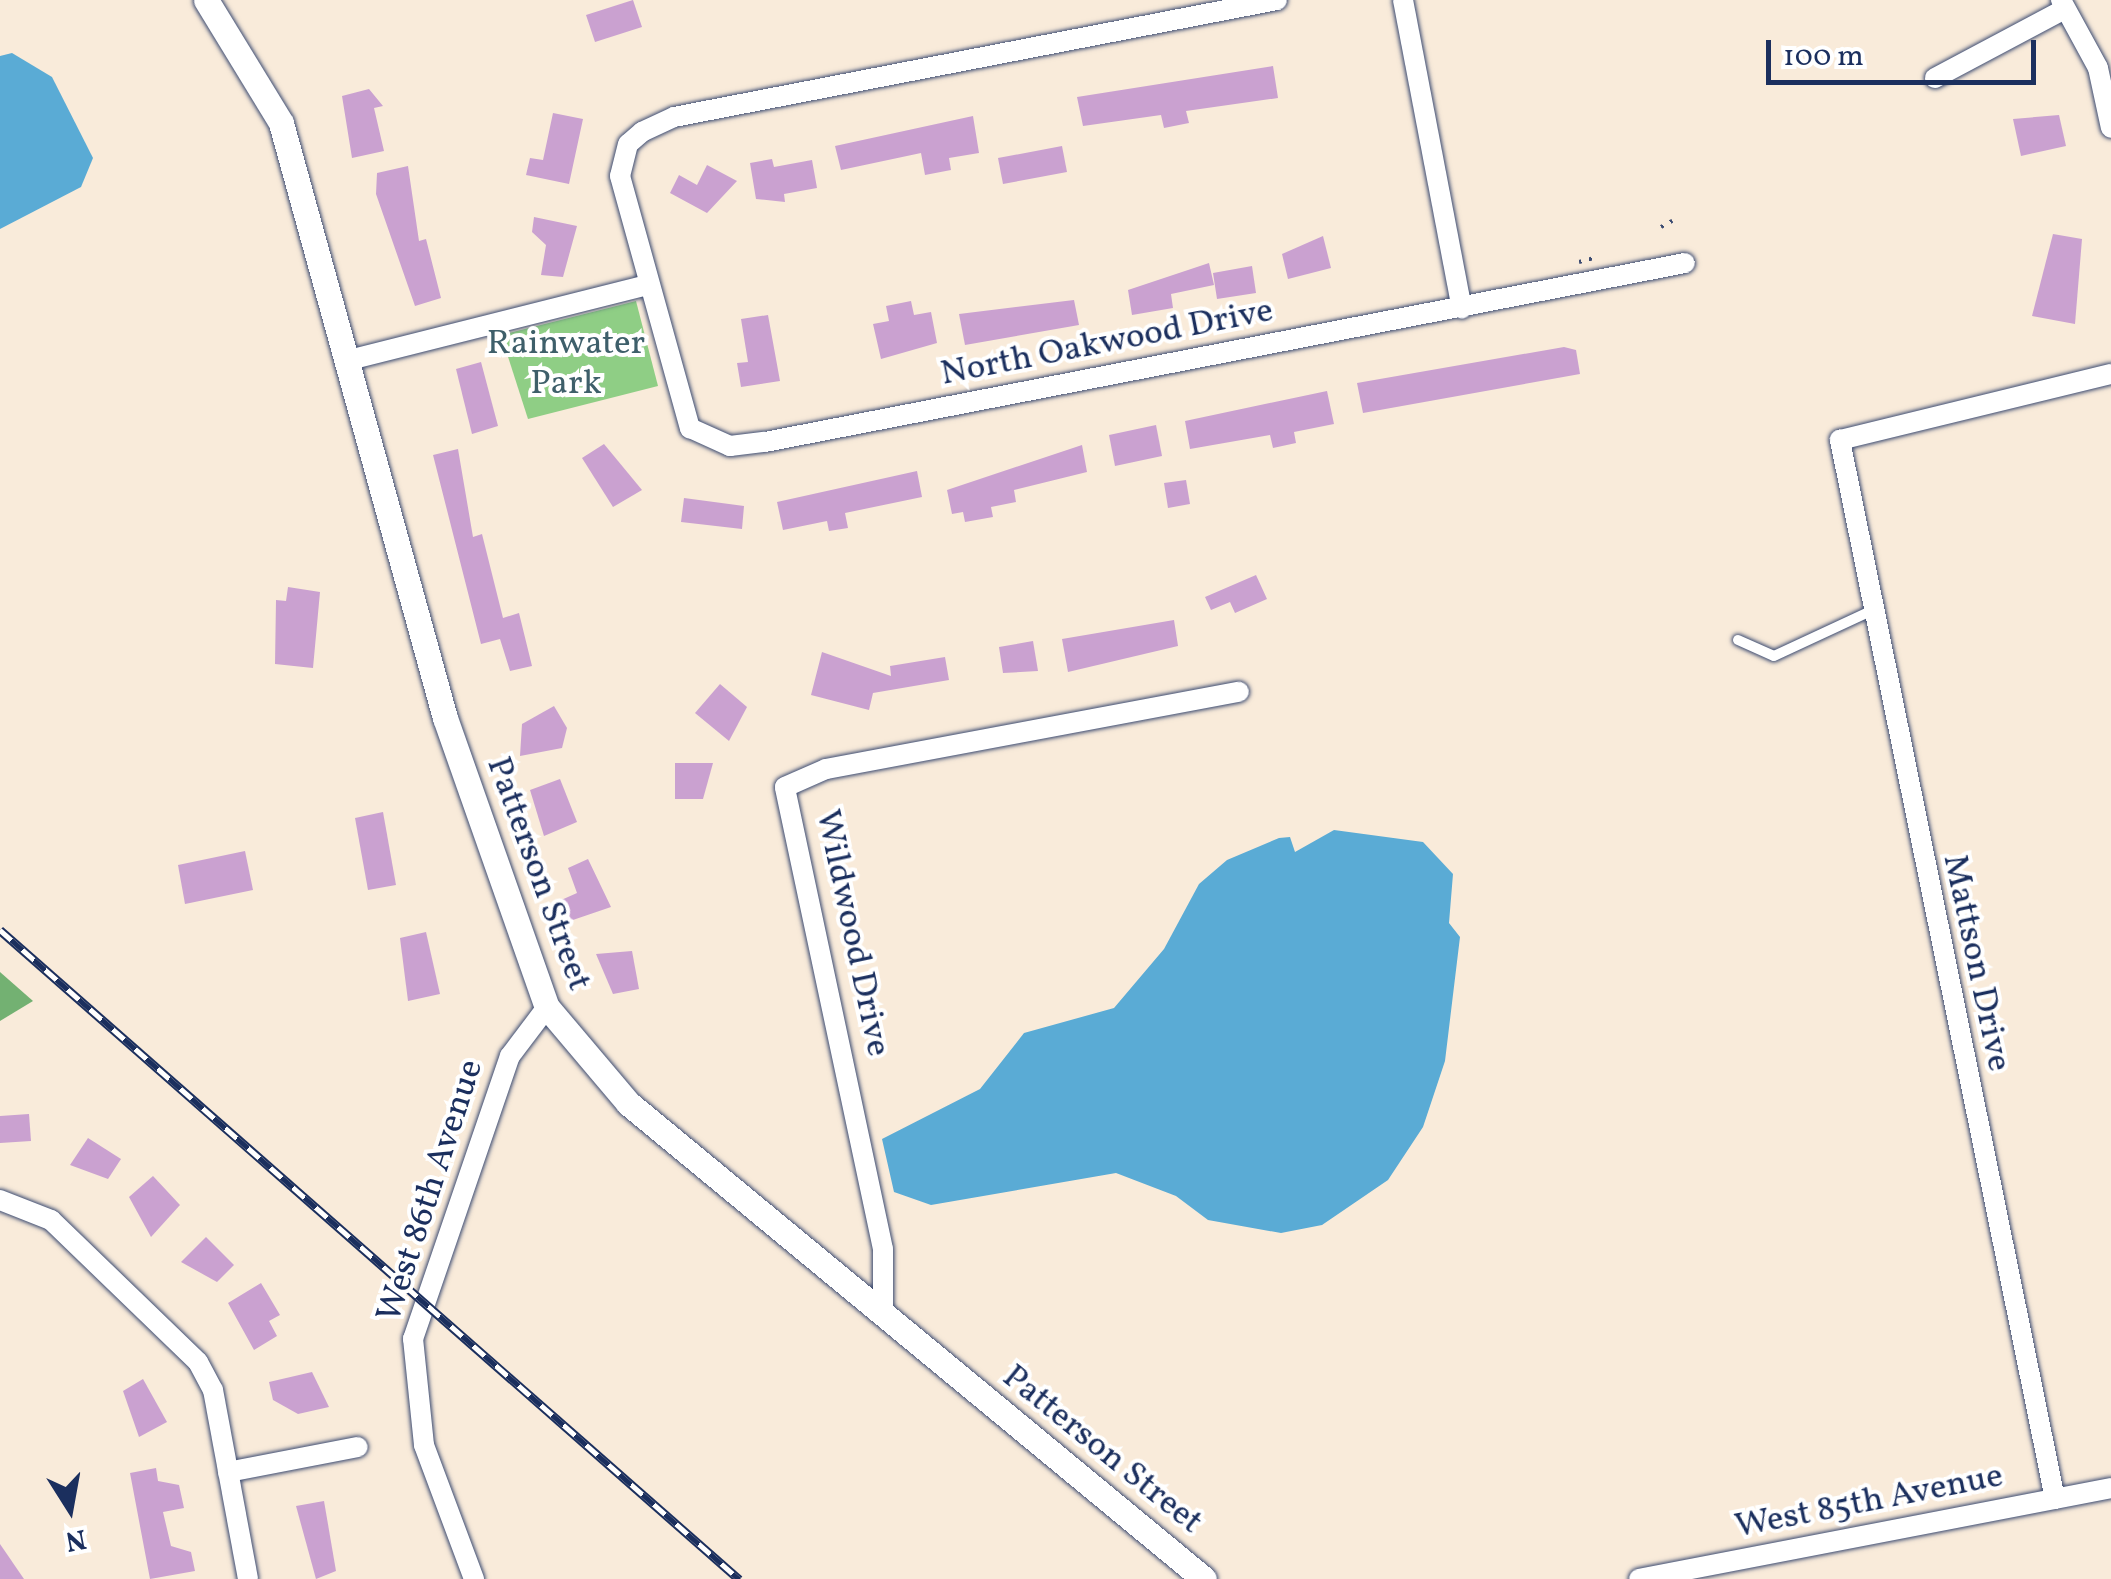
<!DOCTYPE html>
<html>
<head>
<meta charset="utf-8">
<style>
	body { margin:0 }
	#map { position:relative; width:2111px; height:1579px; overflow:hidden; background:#f9ebda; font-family:Vollkorn,serif }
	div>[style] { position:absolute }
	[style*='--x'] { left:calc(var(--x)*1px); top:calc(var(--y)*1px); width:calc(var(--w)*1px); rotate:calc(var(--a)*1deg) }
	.green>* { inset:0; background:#8fce85 }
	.forest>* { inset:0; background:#73b172 }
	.water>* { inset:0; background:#5aabd5 }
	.building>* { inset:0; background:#caa1d0 }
	.path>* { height:4px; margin-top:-2px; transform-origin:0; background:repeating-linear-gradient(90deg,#3c4b71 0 2.5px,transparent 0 10.5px) }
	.roads { filter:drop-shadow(0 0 2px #3c4b71) drop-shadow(0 0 2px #3c4b71) }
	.service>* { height:10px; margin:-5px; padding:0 5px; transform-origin:5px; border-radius:5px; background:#fff }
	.minor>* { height:20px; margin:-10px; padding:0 10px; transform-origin:10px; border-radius:10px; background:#fff }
	.tertiary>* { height:25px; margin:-12.5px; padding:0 12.5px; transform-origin:12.5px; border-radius:12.5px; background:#fff }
	.rail>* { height:9px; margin-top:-4.5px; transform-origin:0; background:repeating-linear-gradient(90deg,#fff 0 15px,#1b2f5e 0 30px); box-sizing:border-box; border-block:2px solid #1b2f5e }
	span { translate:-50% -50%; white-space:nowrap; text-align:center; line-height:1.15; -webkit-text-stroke:8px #fff; paint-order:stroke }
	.street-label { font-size:35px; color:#1b2f5e }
	.park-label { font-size:35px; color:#3e5f6a }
	.north { position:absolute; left:20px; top:1459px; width:100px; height:100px; -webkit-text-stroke:8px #fff; paint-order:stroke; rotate:169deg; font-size:28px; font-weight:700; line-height:40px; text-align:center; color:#1b2f5e }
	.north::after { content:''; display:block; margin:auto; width:35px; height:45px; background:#1b2f5e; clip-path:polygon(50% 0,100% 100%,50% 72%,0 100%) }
	.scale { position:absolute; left:1766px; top:40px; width:270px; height:45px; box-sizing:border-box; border:5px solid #1b2f5e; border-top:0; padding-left:12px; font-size:30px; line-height:35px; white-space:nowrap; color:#1b2f5e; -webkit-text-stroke:8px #fff; paint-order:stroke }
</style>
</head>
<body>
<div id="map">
	<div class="green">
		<div style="clip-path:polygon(636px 301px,658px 386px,528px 419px,501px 335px)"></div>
	</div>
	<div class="forest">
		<div style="clip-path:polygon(0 972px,33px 1001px,0 1021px)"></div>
	</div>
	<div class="water">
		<div style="clip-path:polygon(12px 53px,52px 77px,93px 158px,81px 187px,0 229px,0 56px)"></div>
		<div style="clip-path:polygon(1334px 830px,1423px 842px,1453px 874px,1449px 923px,1460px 937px,1445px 1061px,1423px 1127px,1388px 1180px,1322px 1225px,1281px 1233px,1208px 1220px,1176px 1196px,1116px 1173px,931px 1205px,894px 1192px,882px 1139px,980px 1089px,1024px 1033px,1114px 1008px,1164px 949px,1199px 884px,1227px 860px,1279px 838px,1290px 837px,1295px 852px)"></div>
	</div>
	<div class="building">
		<div style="clip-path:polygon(633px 0,642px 27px,595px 42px,586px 15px)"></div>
		<div style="clip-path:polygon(1273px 66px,1278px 98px,1186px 111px,1189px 123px,1164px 128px,1161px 115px,1083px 126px,1077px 97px)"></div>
		<div style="clip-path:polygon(369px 89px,383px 106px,374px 108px,384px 151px,352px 158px,342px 96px)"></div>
		<div style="clip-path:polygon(553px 113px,583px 119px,569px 184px,526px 175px,530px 158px,543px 160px)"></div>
		<div style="clip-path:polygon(2059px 115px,2066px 146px,2021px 156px,2013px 119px)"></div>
		<div style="clip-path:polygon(973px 116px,979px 153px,949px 158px,951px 170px,925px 175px,921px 153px,841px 170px,835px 146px)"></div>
		<div style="clip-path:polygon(1062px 146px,1067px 172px,1003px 184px,998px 158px)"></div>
		<div style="clip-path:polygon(772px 159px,774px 167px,812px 160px,817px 188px,784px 194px,785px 202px,756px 199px,750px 163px)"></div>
		<div style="clip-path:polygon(707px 165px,737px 181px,707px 213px,670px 193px,679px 175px,697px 185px)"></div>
		<div style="clip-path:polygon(408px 166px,419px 241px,426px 239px,441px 298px,415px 306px,376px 194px,377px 173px)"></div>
		<div style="clip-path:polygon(534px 217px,577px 226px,563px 277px,541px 275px,546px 245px,532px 232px)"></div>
		<div style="clip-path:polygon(2053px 234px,2082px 239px,2075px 324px,2032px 316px)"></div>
		<div style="clip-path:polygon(1323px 236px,1331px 268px,1288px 279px,1282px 254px)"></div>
		<div style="clip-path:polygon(1209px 263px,1214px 285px,1171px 294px,1173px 308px,1132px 315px,1128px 290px)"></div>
		<div style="clip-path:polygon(1252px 266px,1256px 293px,1217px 299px,1213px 273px)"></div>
		<div style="clip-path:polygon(1074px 300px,1079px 325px,965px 345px,959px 314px)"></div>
		<div style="clip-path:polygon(911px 301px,914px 315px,931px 312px,937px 343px,881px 359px,873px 324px,889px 321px,886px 306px)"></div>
		<div style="clip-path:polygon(768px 315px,780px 381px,741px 387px,737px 363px,748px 362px,741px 319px)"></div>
		<div style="clip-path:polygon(1564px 347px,1576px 350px,1580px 374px,1363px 413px,1357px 383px)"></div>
		<div style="clip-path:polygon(481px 362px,498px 426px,472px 434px,456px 369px)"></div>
		<div style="clip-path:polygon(1327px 391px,1334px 424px,1294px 432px,1296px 443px,1273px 448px,1270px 435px,1190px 449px,1185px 421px)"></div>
		<div style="clip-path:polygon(1156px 425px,1162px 456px,1115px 466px,1109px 435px)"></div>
		<div style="clip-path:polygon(604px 444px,642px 490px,613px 507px,582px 458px)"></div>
		<div style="clip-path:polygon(1082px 445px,1087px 472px,1014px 490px,1016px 502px,991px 507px,993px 517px,965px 522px,963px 512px,952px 514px,947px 490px)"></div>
		<div style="clip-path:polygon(458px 449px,473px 537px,482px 534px,503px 618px,519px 613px,532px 666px,510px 671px,500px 639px,481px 644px,433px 455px)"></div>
		<div style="clip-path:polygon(917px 471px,922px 497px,845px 513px,848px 528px,829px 531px,827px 521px,783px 530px,777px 502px)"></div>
		<div style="clip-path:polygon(1186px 480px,1190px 504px,1168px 508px,1164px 483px)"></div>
		<div style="clip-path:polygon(684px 498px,744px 506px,742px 529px,681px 522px)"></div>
		<div style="clip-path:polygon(1256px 575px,1267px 599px,1235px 613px,1230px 602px,1211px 610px,1205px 597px)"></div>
		<div style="clip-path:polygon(288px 587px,320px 592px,313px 668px,275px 664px,276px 600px,286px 601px)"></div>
		<div style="clip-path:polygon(1174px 620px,1178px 646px,1068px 672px,1062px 639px)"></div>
		<div style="clip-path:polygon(1033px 641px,1038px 671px,1003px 673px,999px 647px)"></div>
		<div style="clip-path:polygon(822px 652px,891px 676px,890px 666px,945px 657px,949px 680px,873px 693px,869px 710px,811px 695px)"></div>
		<div style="clip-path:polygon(720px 684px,747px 707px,729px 741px,695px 713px)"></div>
		<div style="clip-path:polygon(554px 706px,567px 728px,562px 748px,520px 756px,522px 724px)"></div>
		<div style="clip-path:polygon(675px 763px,713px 763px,703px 799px,675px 799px)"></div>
		<div style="clip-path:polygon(560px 779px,577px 822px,544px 836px,530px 790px)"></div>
		<div style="clip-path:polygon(383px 812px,396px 885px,368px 890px,355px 818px)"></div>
		<div style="clip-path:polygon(245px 851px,253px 890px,185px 904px,178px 865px)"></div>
		<div style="clip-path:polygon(588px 859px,611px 907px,567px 922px,559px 901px,577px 893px,568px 868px)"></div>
		<div style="clip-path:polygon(426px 932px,440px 994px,408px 1001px,400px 938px)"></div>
		<div style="clip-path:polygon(632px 951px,639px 989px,613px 994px,596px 954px)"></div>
		<div style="clip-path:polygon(29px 1114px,31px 1141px,0 1143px,0 1116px)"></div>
		<div style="clip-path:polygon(88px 1138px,121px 1159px,108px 1179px,70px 1165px)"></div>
		<div style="clip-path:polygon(153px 1176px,180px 1205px,151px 1237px,129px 1197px)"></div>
		<div style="clip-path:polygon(206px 1237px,234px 1265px,217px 1282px,181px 1262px)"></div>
		<div style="clip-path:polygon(261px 1283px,280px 1315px,269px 1321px,277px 1336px,254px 1350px,228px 1303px)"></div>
		<div style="clip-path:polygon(312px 1372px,329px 1407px,298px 1414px,273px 1400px,269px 1382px)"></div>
		<div style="clip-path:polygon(143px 1379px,167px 1422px,139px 1437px,123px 1391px)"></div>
		<div style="clip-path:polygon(156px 1468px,158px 1481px,179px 1485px,184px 1508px,163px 1512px,171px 1546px,191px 1552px,195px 1571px,150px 1579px,130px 1473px)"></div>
		<div style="clip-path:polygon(324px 1501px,336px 1571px,316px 1579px,296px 1506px)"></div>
		<div style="clip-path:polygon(0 1544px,24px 1579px,0 1579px)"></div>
	</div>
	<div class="path">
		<div style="--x:1661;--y:227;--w:13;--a:-29"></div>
		<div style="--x:1579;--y:262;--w:16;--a:-15"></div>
	</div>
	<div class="roads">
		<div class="service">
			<div style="--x:1738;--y:640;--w:39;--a:24"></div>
			<div style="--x:1774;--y:656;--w:105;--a:-24.9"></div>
		</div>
		<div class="minor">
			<div style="--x:1277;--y:0;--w:614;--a:169.02"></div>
			<div style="--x:674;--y:117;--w:35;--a:155"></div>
			<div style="--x:642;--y:132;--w:18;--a:139"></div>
			<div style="--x:628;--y:144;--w:33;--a:104"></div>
			<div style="--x:620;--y:176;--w:262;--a:74.5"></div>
			<div style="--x:690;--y:428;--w:44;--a:24.2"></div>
			<div style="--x:730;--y:446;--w:35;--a:-7"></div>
			<div style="--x:765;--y:442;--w:937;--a:-11.01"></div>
			<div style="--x:1403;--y:0;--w:314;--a:79.2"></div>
			<div style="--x:2061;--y:0;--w:77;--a:61.4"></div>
			<div style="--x:2098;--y:68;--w:61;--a:77.8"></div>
			<div style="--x:1935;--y:78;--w:147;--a:-28"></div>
			<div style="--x:345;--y:361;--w:311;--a:-14.1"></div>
			<div style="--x:0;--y:1200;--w:55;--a:21.4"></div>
			<div style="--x:51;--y:1220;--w:204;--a:44"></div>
			<div style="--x:198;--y:1362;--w:32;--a:62"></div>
			<div style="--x:213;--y:1390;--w:192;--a:79.5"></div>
			<div style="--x:883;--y:1316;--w:67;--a:-90"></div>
			<div style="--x:883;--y:1249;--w:472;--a:-102"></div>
			<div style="--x:785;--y:787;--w:45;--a:-23.7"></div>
			<div style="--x:826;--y:769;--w:420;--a:-10.6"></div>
			<div style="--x:228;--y:1472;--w:132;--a:-10.9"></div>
			<div style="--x:2055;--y:1499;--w:1081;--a:-101.48"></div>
			<div style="--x:1840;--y:440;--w:279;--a:-13.7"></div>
			<div style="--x:474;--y:1579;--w:143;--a:-110.5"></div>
			<div style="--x:424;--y:1445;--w:107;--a:-95.9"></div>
			<div style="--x:413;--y:1339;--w:299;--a:-71.1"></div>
			<div style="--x:510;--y:1056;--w:61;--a:-52.9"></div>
			<div style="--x:1639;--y:1579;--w:481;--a:-10.9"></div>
		</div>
		<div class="tertiary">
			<div style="--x:206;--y:0;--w:144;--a:58.6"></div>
			<div style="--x:281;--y:123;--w:617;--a:74.59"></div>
			<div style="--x:445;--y:718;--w:306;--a:70.6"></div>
			<div style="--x:547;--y:1007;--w:126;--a:49.8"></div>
			<div style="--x:628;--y:1103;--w:747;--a:39.57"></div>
		</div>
	</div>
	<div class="rail">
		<div style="--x:0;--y:930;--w:984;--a:41.29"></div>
	</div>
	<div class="street-label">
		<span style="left:1107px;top:343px;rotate:-11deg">North Oakwood Drive</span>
		<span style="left:538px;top:874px;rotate:70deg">Patterson Street</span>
		<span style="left:852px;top:933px;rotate:78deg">Wildwood Drive</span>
		<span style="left:1976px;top:963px;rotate:78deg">Mattson Drive</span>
		<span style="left:431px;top:1191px;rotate:-72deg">West 86th Avenue</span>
		<span style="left:1102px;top:1450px;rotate:39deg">Patterson Street</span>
		<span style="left:1869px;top:1502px;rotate:-11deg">West 85th Avenue</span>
	</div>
	<div class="park-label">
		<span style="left:566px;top:364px">Rainwater<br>Park</span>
	</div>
	<div class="north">N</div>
	<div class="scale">100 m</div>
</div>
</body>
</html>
